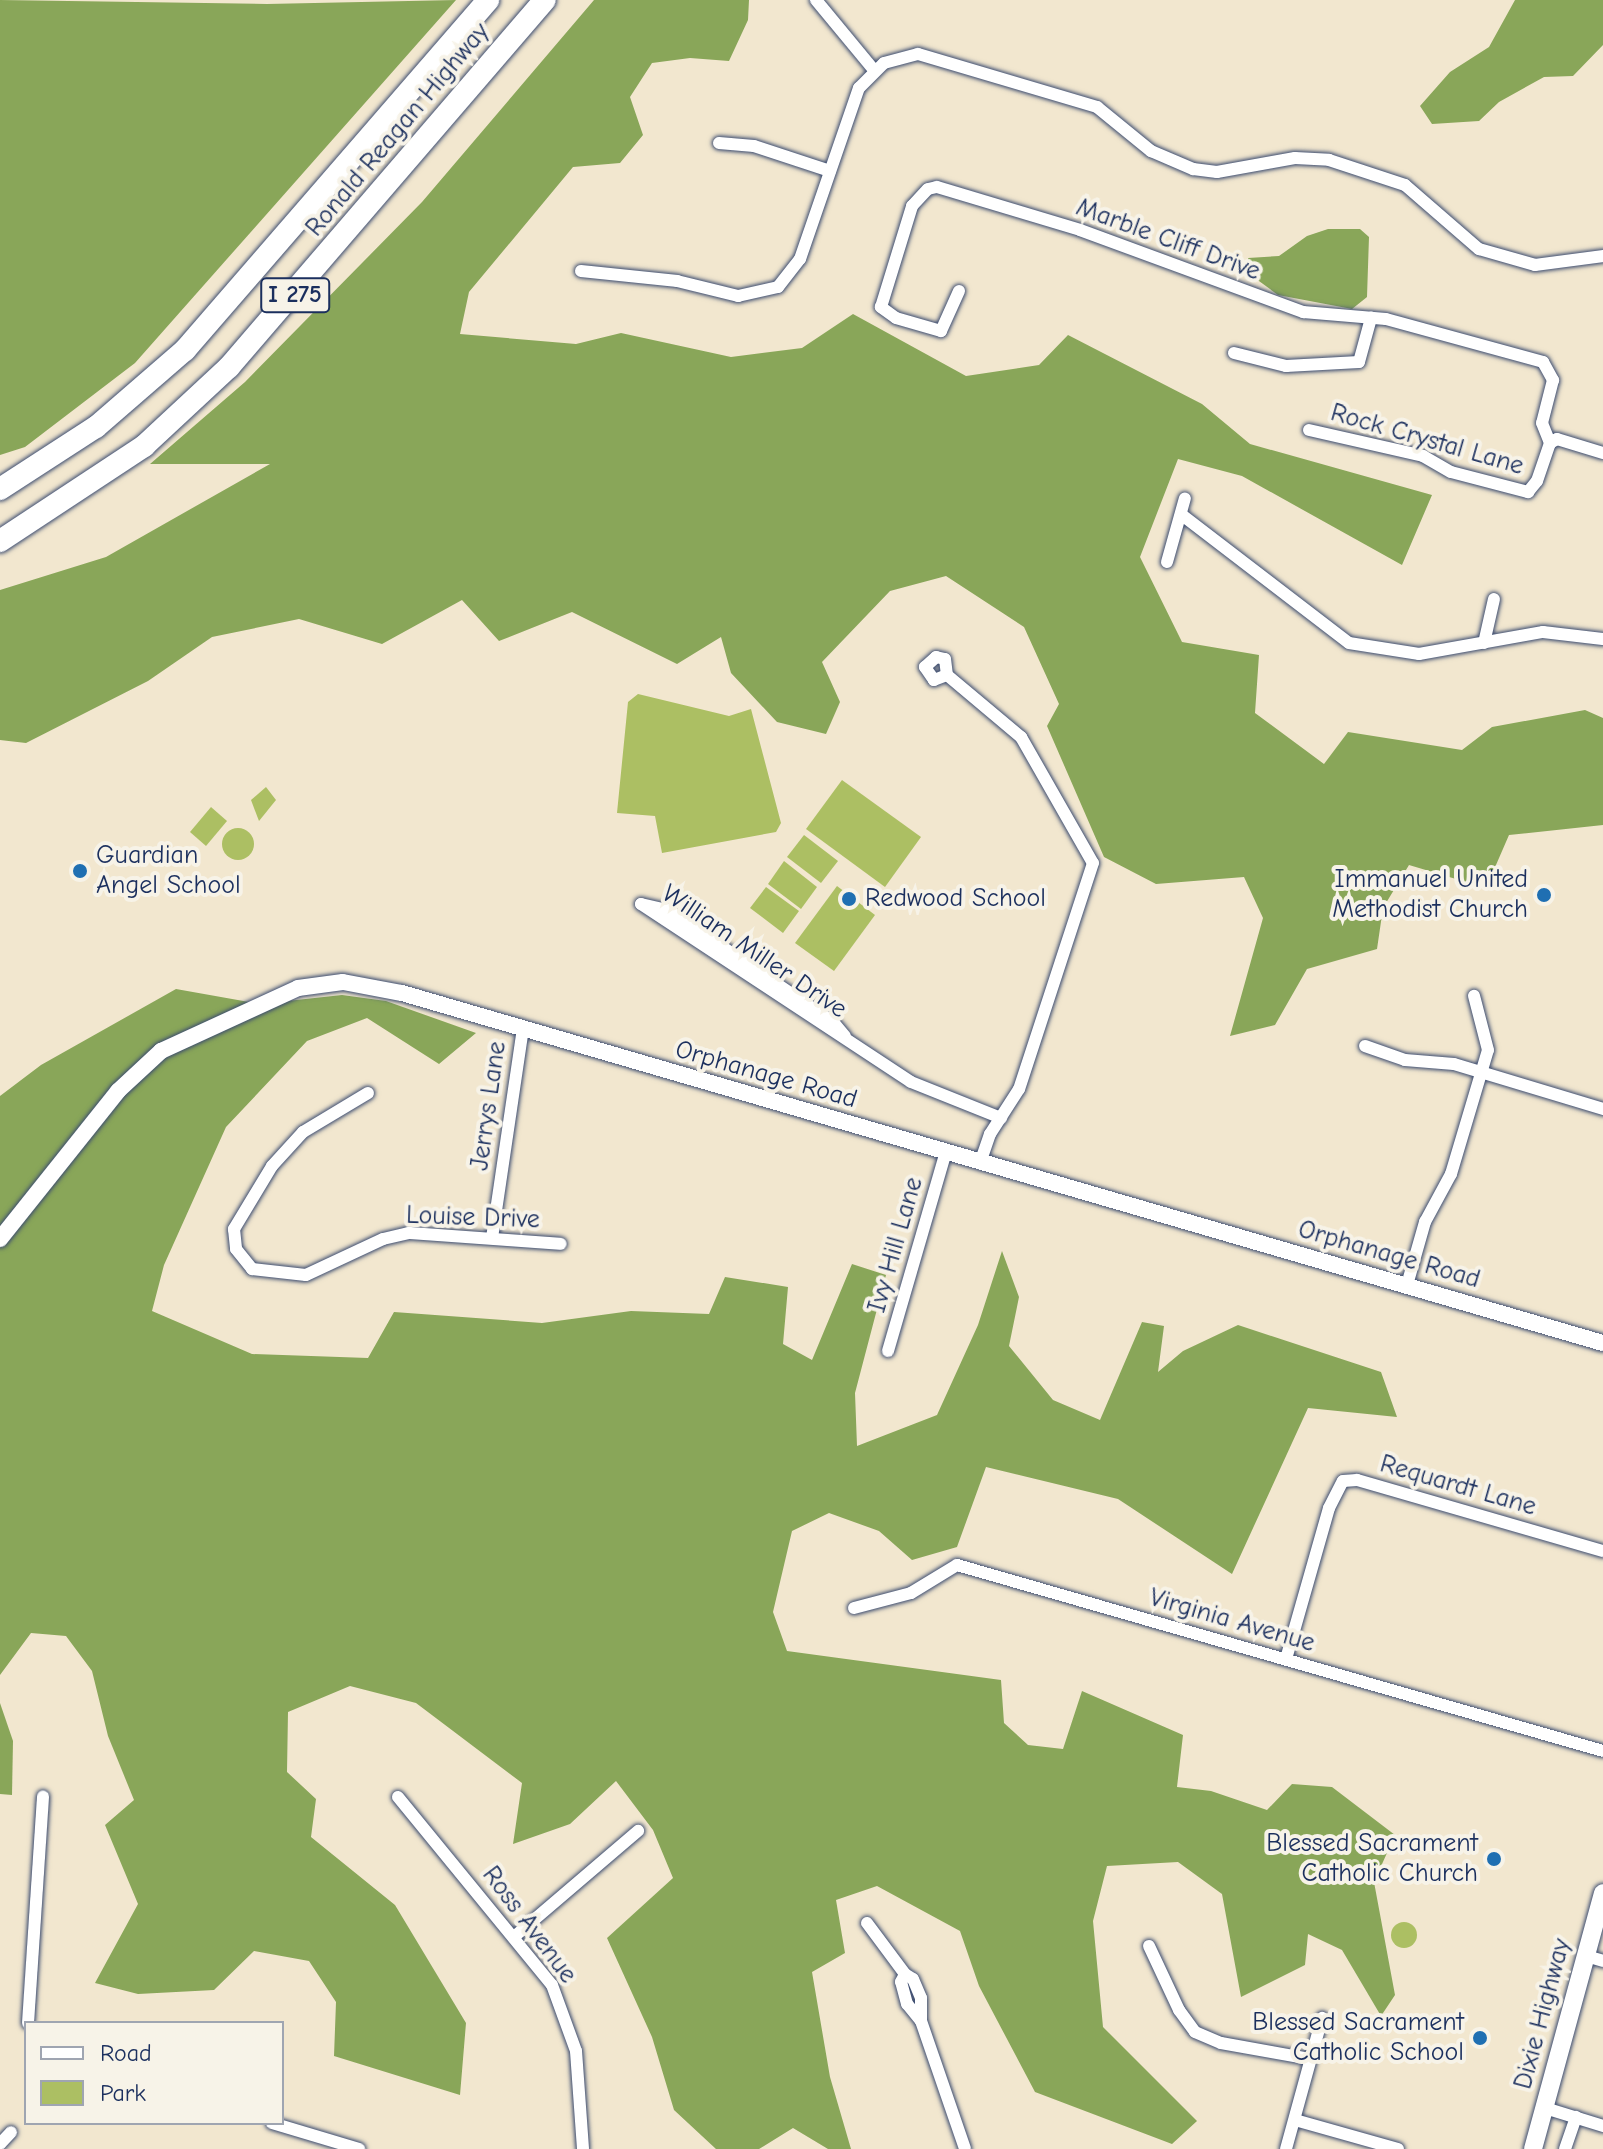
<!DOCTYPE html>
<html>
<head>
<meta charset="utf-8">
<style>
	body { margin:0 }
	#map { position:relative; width:1603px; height:2149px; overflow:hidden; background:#f2e7cf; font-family:"Comic Neue",sans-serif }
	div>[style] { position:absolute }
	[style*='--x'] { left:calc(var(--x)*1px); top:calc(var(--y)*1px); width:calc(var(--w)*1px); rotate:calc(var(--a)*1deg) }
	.green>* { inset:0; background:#acbf63 }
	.round { border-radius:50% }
	.forest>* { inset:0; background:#89a659 }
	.roads { filter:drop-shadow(0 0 2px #3b4b6f) drop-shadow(0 0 2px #3b4b6f) }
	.street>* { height:12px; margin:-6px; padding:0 6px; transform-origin:6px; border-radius:6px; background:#fff }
	.secondary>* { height:16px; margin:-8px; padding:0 8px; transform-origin:8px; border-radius:8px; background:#fff }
	.primary>* { height:18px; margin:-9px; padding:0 9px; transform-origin:9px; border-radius:9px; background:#fff }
	.highway>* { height:22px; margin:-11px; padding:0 11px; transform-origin:11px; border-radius:11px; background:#fff }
	.dots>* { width:22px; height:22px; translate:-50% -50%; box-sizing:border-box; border:4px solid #f7f3e8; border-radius:50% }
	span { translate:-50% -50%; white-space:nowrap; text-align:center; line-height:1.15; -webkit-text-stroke:8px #f7f3e8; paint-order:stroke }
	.shield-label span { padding:2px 6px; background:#f7f3e8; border:2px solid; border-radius:6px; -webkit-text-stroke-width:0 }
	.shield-label { font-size:24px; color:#1b2f5e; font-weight:700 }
	.street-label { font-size:26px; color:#1b2f5e }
	.poi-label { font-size:26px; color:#1b2f5e }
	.left { translate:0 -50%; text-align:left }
	.right { translate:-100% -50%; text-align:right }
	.legend { position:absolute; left:24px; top:2021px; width:260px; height:104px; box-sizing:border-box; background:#f7f3e8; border:2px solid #9fa5b1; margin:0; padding:10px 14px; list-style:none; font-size:24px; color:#1b2f5e }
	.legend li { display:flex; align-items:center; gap:16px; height:40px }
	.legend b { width:40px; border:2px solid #9fa5b1 }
</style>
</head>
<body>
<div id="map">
	<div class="green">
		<div style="clip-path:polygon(638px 694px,729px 716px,751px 709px,781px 823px,776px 832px,662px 853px,655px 816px,617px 813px,628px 702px)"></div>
		<div style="clip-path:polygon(842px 780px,921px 837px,885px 887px,806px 829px)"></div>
		<div style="clip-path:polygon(266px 787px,276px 800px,259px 821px,251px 800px)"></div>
		<div style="clip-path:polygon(211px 807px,227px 821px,206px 846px,190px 832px)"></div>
		<div class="round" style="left:222px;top:828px;width:32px;height:32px"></div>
		<div style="clip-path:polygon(804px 835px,838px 861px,821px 883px,787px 857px)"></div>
		<div style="clip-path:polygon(784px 861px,817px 887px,801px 909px,768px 884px)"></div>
		<div style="clip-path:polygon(837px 886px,875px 915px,834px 971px,795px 943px)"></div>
		<div style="clip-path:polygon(766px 887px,799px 911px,783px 933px,750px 908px)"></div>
		<div class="round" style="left:1391px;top:1922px;width:26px;height:26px"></div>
	</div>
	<div class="forest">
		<div style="clip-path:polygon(0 0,267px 4px,456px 0,135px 363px,25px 447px,0 455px)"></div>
		<div style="clip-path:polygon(594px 0,749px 0,748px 20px,729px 61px,690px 58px,652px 63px,630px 97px,643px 135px,620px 163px,573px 167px,469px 292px,460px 334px,576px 344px,621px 333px,731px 357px,802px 348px,853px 314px,966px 376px,1039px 365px,1068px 335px,1202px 404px,1250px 444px,1432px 495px,1402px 565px,1242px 476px,1178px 459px,1140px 557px,1182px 642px,1259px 655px,1255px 713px,1324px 764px,1348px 732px,1462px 750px,1492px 727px,1585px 710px,1603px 718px,1603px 825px,1509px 835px,1486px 888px,1409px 865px,1383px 908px,1377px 949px,1307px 969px,1275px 1025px,1230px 1036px,1263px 918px,1244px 877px,1156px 884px,1104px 857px,1047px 726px,1059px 704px,1024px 627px,946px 576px,890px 591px,822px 662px,840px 702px,826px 734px,777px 722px,731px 673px,721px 637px,677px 664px,572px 612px,499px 641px,462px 600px,382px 644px,299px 619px,212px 637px,148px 681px,26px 743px,0 740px,0 590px,106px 557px,270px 464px,150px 464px,245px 382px,422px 202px)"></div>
		<div style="clip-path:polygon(1515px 0,1603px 0,1603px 45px,1573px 76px,1544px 77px,1499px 102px,1479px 121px,1432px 124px,1420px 106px,1450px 72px,1489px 47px)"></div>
		<div style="clip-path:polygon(1328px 229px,1360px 229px,1369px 237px,1367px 297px,1352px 309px,1278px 295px,1248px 273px,1248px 258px,1279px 256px,1307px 236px)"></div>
		<div style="clip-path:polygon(176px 989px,260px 1004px,342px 995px,386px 1001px,476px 1033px,439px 1064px,367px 1018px,307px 1041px,226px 1127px,164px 1265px,152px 1311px,252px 1354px,368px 1358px,394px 1312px,542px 1323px,631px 1311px,709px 1314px,725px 1277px,788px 1287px,783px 1344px,812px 1360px,852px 1264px,886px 1275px,855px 1393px,857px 1446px,937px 1415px,978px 1325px,1002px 1251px,1019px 1297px,1009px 1346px,1053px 1400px,1100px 1420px,1142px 1322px,1164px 1326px,1158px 1372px,1183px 1351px,1238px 1325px,1381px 1372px,1397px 1417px,1308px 1408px,1232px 1574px,1118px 1499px,986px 1467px,957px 1547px,912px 1560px,879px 1531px,829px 1513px,792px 1531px,773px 1612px,787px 1651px,1001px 1680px,1004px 1723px,1028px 1745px,1063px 1749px,1082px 1691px,1183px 1735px,1177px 1787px,1211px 1791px,1267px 1810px,1292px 1784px,1332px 1787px,1395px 1835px,1374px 1882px,1395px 1995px,1381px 2016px,1342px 1950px,1308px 1934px,1305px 1965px,1241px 1997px,1222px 1894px,1178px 1862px,1107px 1866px,1093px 1921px,1103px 2027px,1197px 2121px,1172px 2144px,1035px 2092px,979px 1986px,960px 1931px,877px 1886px,836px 1900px,845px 1953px,812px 1972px,830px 2077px,851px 2149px,828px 2149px,793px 2128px,759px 2149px,716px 2149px,674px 2110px,652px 2037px,607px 1938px,673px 1878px,653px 1830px,616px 1781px,570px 1824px,513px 1844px,522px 1783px,416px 1703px,350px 1686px,288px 1712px,287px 1772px,316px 1799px,311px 1837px,395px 1905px,466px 2023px,460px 2095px,334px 2056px,336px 2002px,309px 1961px,254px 1951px,214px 1990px,138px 1994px,95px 1983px,138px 1904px,105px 1825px,134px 1800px,108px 1736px,92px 1671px,66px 1636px,31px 1633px,0 1675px,0 1096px,41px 1065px)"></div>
		<div style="clip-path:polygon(0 1703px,13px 1741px,12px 1795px,0 1794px)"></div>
	</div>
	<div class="roads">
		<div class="street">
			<div style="--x:816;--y:0;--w:91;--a:50.4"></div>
			<div style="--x:719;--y:143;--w:35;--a:5"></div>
			<div style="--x:754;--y:146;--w:80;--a:18.2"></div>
			<div style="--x:581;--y:271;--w:97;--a:5.9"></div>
			<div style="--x:677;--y:281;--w:63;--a:13.8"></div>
			<div style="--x:738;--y:296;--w:41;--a:-12.7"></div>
			<div style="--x:778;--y:287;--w:36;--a:-52"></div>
			<div style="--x:800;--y:259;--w:181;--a:-71"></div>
			<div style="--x:859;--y:88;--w:35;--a:-45"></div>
			<div style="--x:884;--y:63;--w:35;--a:-15"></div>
			<div style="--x:918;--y:54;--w:187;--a:16.5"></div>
			<div style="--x:1097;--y:107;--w:70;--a:39.2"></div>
			<div style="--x:1151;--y:151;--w:46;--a:23.2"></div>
			<div style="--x:1193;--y:169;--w:24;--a:7"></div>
			<div style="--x:1217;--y:172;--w:79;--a:-10.2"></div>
			<div style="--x:1295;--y:158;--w:34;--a:3"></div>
			<div style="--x:1329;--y:160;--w:80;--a:18.2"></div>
			<div style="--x:1405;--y:185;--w:98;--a:40.9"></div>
			<div style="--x:1479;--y:249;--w:58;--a:15.9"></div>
			<div style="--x:1535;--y:265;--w:69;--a:-7.5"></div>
			<div style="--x:959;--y:291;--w:44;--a:114.2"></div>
			<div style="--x:941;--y:331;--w:47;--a:-163.9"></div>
			<div style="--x:896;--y:318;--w:19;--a:-144"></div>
			<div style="--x:881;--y:307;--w:106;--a:-72.9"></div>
			<div style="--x:912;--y:206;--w:23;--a:-47"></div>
			<div style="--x:928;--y:189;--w:9;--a:-13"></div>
			<div style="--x:937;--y:187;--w:149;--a:16.7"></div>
			<div style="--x:1080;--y:230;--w:238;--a:20.2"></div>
			<div style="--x:1303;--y:312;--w:83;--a:4.8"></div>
			<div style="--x:1386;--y:319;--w:163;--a:15.3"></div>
			<div style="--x:1543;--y:362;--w:21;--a:61"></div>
			<div style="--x:1553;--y:380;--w:44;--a:104.3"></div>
			<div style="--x:1542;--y:423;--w:22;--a:68"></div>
			<div style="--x:1234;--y:353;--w:54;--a:14"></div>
			<div style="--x:1286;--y:366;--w:73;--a:-3.1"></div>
			<div style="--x:1359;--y:362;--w:46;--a:-74.7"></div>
			<div style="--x:1309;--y:430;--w:117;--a:12.8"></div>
			<div style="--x:1423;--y:456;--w:32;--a:30"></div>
			<div style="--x:1451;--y:472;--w:80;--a:14.6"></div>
			<div style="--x:1528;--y:492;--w:14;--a:-51"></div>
			<div style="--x:1537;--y:481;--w:40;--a:-71.1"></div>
			<div style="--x:1550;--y:443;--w:8;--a:-30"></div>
			<div style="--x:1557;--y:439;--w:48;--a:16.9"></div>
			<div style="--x:1182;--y:515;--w:210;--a:37.5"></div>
			<div style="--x:1349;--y:643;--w:71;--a:8.9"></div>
			<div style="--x:1419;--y:654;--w:126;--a:-10.1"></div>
			<div style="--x:1543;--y:632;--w:60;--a:6.7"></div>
			<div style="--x:1167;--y:562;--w:66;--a:-74.3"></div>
			<div style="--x:1484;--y:643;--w:45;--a:-77.2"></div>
			<div style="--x:947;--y:675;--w:14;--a:159"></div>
			<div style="--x:934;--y:680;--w:16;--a:-125"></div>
			<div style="--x:925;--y:667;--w:15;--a:-42"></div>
			<div style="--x:936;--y:657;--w:9;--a:13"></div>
			<div style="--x:945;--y:659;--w:16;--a:83"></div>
			<div style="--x:947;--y:675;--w:97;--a:40"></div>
			<div style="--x:1021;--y:737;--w:145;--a:60.3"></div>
			<div style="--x:1093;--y:863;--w:238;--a:108.1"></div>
			<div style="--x:1019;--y:1089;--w:54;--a:122.8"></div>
			<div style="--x:990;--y:1134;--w:31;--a:109"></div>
			<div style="--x:641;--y:904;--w:323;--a:33.4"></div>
			<div style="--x:911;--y:1082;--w:97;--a:21.8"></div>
			<div style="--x:641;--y:904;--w:28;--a:13"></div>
			<div style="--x:668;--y:910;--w:201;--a:34.2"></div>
			<div style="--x:834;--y:1023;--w:17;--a:50"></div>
			<div style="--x:1365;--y:1046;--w:42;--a:19.3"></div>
			<div style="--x:1405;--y:1060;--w:49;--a:4.7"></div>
			<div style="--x:1454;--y:1064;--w:156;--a:16.8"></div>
			<div style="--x:368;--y:1093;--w:76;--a:149"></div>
			<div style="--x:303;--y:1132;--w:46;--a:132.4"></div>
			<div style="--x:272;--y:1166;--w:74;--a:121.1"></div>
			<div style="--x:234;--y:1229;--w:20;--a:84"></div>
			<div style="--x:236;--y:1249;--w:26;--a:51"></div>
			<div style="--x:252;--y:1269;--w:54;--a:6.3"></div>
			<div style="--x:306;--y:1275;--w:85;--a:-25.1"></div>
			<div style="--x:383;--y:1239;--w:27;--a:-13"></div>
			<div style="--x:409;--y:1233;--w:152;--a:4.1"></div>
			<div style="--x:492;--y:1238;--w:212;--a:-81.6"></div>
			<div style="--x:1407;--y:1285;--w:66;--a:-74.1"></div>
			<div style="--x:1425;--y:1222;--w:55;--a:-61.6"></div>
			<div style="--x:1451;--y:1174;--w:129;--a:-73.4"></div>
			<div style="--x:1488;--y:1050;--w:56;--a:-104.5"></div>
			<div style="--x:888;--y:1351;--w:207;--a:-73.8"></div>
			<div style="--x:854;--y:1608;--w:59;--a:-14.7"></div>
			<div style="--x:911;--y:1593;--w:54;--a:-31.3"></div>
			<div style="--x:957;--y:1565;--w:672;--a:16.06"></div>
			<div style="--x:1286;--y:1659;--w:157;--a:-74.1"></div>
			<div style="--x:1329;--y:1508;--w:30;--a:-63"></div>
			<div style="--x:1343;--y:1481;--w:14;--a:-4"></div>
			<div style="--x:1357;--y:1480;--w:256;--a:16.1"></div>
			<div style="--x:398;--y:1797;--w:243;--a:50.7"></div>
			<div style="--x:552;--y:1985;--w:70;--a:70"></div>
			<div style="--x:576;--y:2051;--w:98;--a:85.9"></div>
			<div style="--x:867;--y:1923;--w:64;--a:53.3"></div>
			<div style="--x:515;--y:1936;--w:162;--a:-40.5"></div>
			<div style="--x:1149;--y:1946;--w:71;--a:64.9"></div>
			<div style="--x:1179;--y:2010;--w:27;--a:54"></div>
			<div style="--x:1195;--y:2032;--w:28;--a:23"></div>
			<div style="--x:1221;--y:2043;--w:90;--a:10.2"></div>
			<div style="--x:1586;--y:1956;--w:18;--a:16"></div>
			<div style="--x:921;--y:2021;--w:22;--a:-129"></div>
			<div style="--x:907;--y:2004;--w:23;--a:-105"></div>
			<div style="--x:901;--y:1982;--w:9;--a:-63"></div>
			<div style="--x:905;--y:1974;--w:9;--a:32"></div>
			<div style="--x:913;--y:1979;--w:21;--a:67"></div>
			<div style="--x:921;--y:1998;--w:23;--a:90"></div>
			<div style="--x:921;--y:2021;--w:135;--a:71"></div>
			<div style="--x:28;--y:2023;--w:227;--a:-86.2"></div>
			<div style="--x:1545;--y:2108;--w:61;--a:17.2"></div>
			<div style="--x:1295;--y:2120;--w:107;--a:15.7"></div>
			<div style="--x:272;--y:2123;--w:91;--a:16.6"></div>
			<div style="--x:0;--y:2144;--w:16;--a:-47"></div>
			<div style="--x:1286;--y:2149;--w:136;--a:-74.6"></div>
			<div style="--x:1565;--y:2149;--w:34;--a:-71"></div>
		</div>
		<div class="secondary">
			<div style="--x:0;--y:1239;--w:189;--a:-51.4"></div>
			<div style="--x:118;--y:1091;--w:59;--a:-42.9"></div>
			<div style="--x:161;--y:1051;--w:151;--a:-24.7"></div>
			<div style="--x:298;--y:988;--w:45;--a:-7.6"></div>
			<div style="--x:343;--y:982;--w:60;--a:10.6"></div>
			<div style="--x:402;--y:993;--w:1251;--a:16.25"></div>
		</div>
		<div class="primary">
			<div style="--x:1533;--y:2149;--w:265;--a:-74.7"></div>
		</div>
		<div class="highway">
			<div style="--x:0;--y:489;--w:114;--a:-32.9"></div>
			<div style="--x:96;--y:427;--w:118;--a:-40.9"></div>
			<div style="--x:185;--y:350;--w:463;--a:-49.1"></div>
			<div style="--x:0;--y:541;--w:173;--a:-33.4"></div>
			<div style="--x:144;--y:446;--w:116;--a:-42.9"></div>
			<div style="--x:229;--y:367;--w:484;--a:-49.3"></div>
		</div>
	</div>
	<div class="dots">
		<div style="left:80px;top:871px;background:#1f6fb2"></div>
		<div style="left:1544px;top:895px;background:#1f6fb2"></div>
		<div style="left:849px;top:899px;background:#1f6fb2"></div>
		<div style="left:1494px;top:1859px;background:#1f6fb2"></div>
		<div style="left:1480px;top:2038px;background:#1f6fb2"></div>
	</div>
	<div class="shield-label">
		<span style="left:295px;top:295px">I 275</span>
	</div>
	<div class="street-label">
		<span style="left:398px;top:130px;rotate:-50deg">Ronald Reagan Highway</span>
		<span style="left:1168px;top:240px;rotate:20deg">Marble Cliff Drive</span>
		<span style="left:1427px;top:440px;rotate:16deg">Rock Crystal Lane</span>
		<span style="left:754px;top:952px;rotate:34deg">William Miller Drive</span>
		<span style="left:766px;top:1075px;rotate:16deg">Orphanage Road</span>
		<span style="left:489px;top:1106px;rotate:-82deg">Jerrys Lane</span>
		<span style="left:473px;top:1218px;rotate:2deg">Louise Drive</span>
		<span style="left:896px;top:1245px;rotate:-74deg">Ivy Hill Lane</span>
		<span style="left:1389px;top:1255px;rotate:16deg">Orphanage Road</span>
		<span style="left:1458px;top:1486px;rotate:16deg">Requardt Lane</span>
		<span style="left:1232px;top:1621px;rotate:16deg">Virginia Avenue</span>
		<span style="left:529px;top:1925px;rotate:53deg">Ross Avenue</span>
		<span style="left:1543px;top:2014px;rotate:-75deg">Dixie Highway</span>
	</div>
	<div class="poi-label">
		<span class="left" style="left:96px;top:871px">Guardian<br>Angel School</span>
		<span class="right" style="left:1528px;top:895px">Immanuel United<br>Methodist Church</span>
		<span class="left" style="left:865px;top:899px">Redwood School</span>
		<span class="right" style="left:1478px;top:1859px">Blessed Sacrament<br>Catholic Church</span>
		<span class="right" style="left:1464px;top:2038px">Blessed Sacrament<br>Catholic School</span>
	</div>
	<ul class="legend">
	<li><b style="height:10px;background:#fff"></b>Road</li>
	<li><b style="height:22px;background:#acbf63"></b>Park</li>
	</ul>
</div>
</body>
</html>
